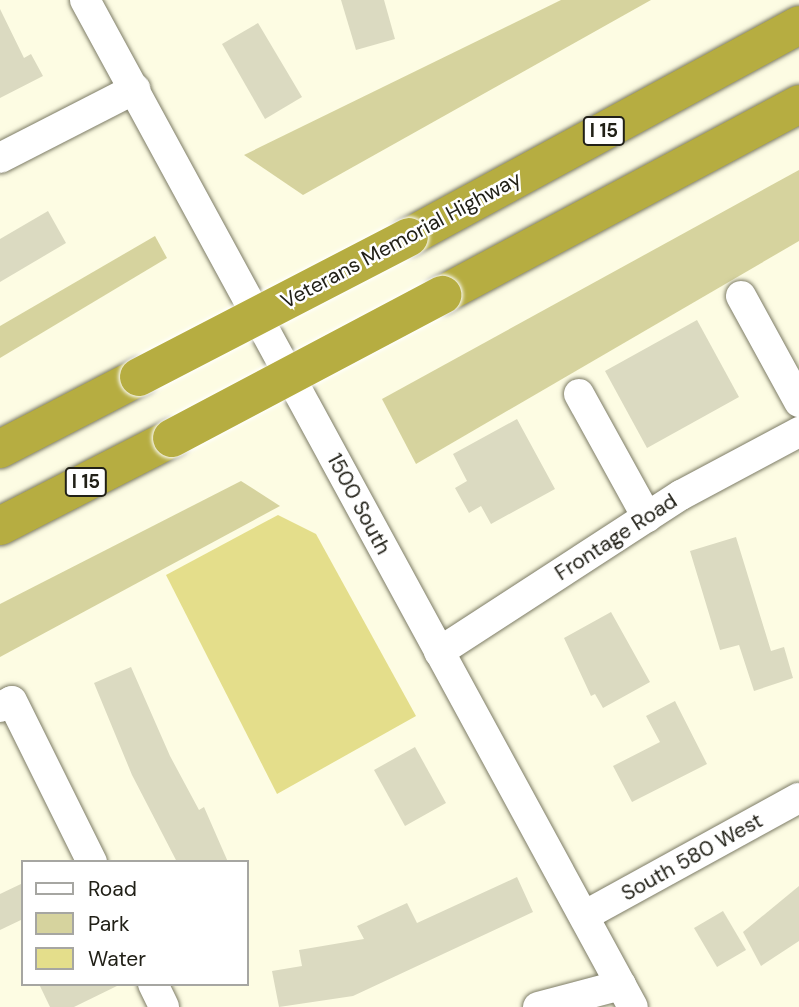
<!DOCTYPE html>
<html>
<head>
<meta charset="utf-8">
<style>
	body { margin:0 }
	#map { position:relative; width:799px; height:1007px; overflow:hidden; background:#fdfce3; font-family:"DM Sans",sans-serif }
	div>[style] { position:absolute }
	[style*='--x'] { left:calc(var(--x)*1px); top:calc(var(--y)*1px); width:calc(var(--w)*1px); rotate:calc(var(--a)*1deg) }
	.green>* { inset:0; background:#d6d39e }
	.water>* { inset:0; background:#e4de8b }
	.building>* { inset:0; background:#dbdac1 }
	.roads { filter:drop-shadow(0 0 2px #7d7c66) drop-shadow(0 0 2px #7d7c66) }
	.minor>* { height:30px; margin:-15px; padding:0 15px; transform-origin:15px; border-radius:15px; background:#fff }
	.highway>* { height:38px; margin:-19px; padding:0 19px; transform-origin:19px; border-radius:19px; background:#b6ad41 }
	.bridges { filter:drop-shadow(0 0 2px #fff) drop-shadow(0 0 2px #fff) }
	.highway-bridge>* { height:38px; margin:-19px; padding:0 19px; transform-origin:19px; border-radius:19px; background:#b6ad41 }
	span { translate:-50% -50%; white-space:nowrap; text-align:center; line-height:1.15; -webkit-text-stroke:5px #fff; paint-order:stroke }
	.shield-label span { padding:2px 5px; background:#fff; border:2px solid; border-radius:5px; -webkit-text-stroke-width:0 }
	.shield-label { font-size:19px; color:#212017; font-weight:700 }
	.street-label { font-size:21px; color:#212017 }
	.legend { position:absolute; left:21px; top:860px; width:228px; height:126px; box-sizing:border-box; background:#fff; border:2px solid #a6a6a2; margin:0; padding:9px 12px; list-style:none; font-size:21px; color:#212017 }
	.legend li { display:flex; align-items:center; gap:14px; height:35px }
	.legend b { width:35px; border:2px solid #a6a6a2 }
</style>
</head>
<body>
<div id="map">
	<div class="green">
		<div style="clip-path:polygon(561px 0,651px 0,303px 195px,244px 155px)"></div>
		<div style="clip-path:polygon(799px 170px,799px 241px,416px 464px,382px 399px)"></div>
		<div style="clip-path:polygon(155px 236px,167px 258px,0 358px,0 326px)"></div>
		<div style="clip-path:polygon(241px 481px,280px 506px,0 657px,0 604px)"></div>
	</div>
	<div class="water">
		<div style="clip-path:polygon(278px 515px,316px 534px,416px 716px,277px 794px,166px 575px)"></div>
	</div>
	<div class="building">
		<div style="clip-path:polygon(341px 0,384px 0,395px 39px,356px 50px)"></div>
		<div style="clip-path:polygon(0 9px,24px 58px,31px 54px,43px 76px,0 98px)"></div>
		<div style="clip-path:polygon(258px 23px,302px 97px,265px 119px,222px 44px)"></div>
		<div style="clip-path:polygon(48px 211px,66px 243px,0 282px,0 239px)"></div>
		<div style="clip-path:polygon(697px 320px,739px 397px,647px 448px,605px 371px)"></div>
		<div style="clip-path:polygon(517px 419px,555px 489px,491px 524px,481px 506px,469px 513px,455px 488px,467px 481px,453px 454px)"></div>
		<div style="clip-path:polygon(736px 537px,771px 651px,784px 647px,793px 678px,754px 691px,739px 645px,720px 650px,690px 551px)"></div>
		<div style="clip-path:polygon(611px 612px,650px 682px,603px 708px,595px 694px,591px 696px,564px 638px)"></div>
		<div style="clip-path:polygon(131px 667px,170px 756px,199px 810px,204px 807px,228px 862px,177px 862px,132px 775px,94px 683px)"></div>
		<div style="clip-path:polygon(675px 701px,707px 764px,632px 802px,613px 766px,660px 742px,646px 716px)"></div>
		<div style="clip-path:polygon(415px 747px,446px 803px,405px 826px,374px 770px)"></div>
		<div style="clip-path:polygon(517px 877px,533px 912px,353px 996px,279px 1007px,272px 971px,302px 966px,299px 950px,364px 939px,357px 926px,407px 903px,417px 923px)"></div>
		<div style="clip-path:polygon(23px 883px,23px 919px,0 930px,0 894px)"></div>
		<div style="clip-path:polygon(799px 886px,799px 941px,761px 966px,743px 932px)"></div>
		<div style="clip-path:polygon(723px 911px,746px 950px,717px 967px,694px 928px)"></div>
		<div style="clip-path:polygon(39px 984px,121px 984px,74px 1007px,50px 1007px)"></div>
	</div>
	<div class="roads">
		<div class="minor">
			<div style="--x:85;--y:0;--w:1146;--a:61.45"></div>
			<div style="--x:0;--y:158;--w:152;--a:-27.1"></div>
			<div style="--x:741;--y:296;--w:121;--a:61.3"></div>
			<div style="--x:579;--y:394;--w:141;--a:61.1"></div>
			<div style="--x:439;--y:652;--w:288;--a:-33"></div>
			<div style="--x:681;--y:495;--w:134;--a:-28.1"></div>
			<div style="--x:0;--y:707;--w:13;--a:-27"></div>
			<div style="--x:12;--y:701;--w:180;--a:63.6"></div>
			<div style="--x:584;--y:916;--w:245;--a:-28.8"></div>
			<div style="--x:153;--y:984;--w:25;--a:64"></div>
			<div style="--x:538;--y:1007;--w:86;--a:-14.8"></div>
		</div>
		<div class="highway">
			<div style="--x:409;--y:237;--w:444;--a:-28.5"></div>
			<div style="--x:442;--y:295;--w:405;--a:-28.1"></div>
			<div style="--x:0;--y:449;--w:157;--a:-27.4"></div>
			<div style="--x:0;--y:526;--w:193;--a:-27.1"></div>
		</div>
	</div>
	<div class="bridges">
		<div class="highway-bridge">
			<div style="--x:139;--y:377;--w:304;--a:-27.4"></div>
			<div style="--x:172;--y:438;--w:306;--a:-27.9"></div>
		</div>
	</div>
	<div class="shield-label">
		<span style="left:604px;top:131px">I 15</span>
		<span style="left:86px;top:482px">I 15</span>
	</div>
	<div class="street-label">
		<span style="left:401px;top:240px;rotate:-28deg">Veterans Memorial Highway</span>
		<span style="left:359px;top:504px;rotate:62deg">1500 South</span>
		<span style="left:616px;top:537px;rotate:-33deg">Frontage Road</span>
		<span style="left:692px;top:857px;rotate:-29deg">South 580 West</span>
	</div>
	<ul class="legend">
	<li><b style="height:9px;background:#fff"></b>Road</li>
	<li><b style="height:19px;background:#d6d39e"></b>Park</li>
	<li><b style="height:19px;background:#e4de8b"></b>Water</li>
	</ul>
</div>
</body>
</html>
